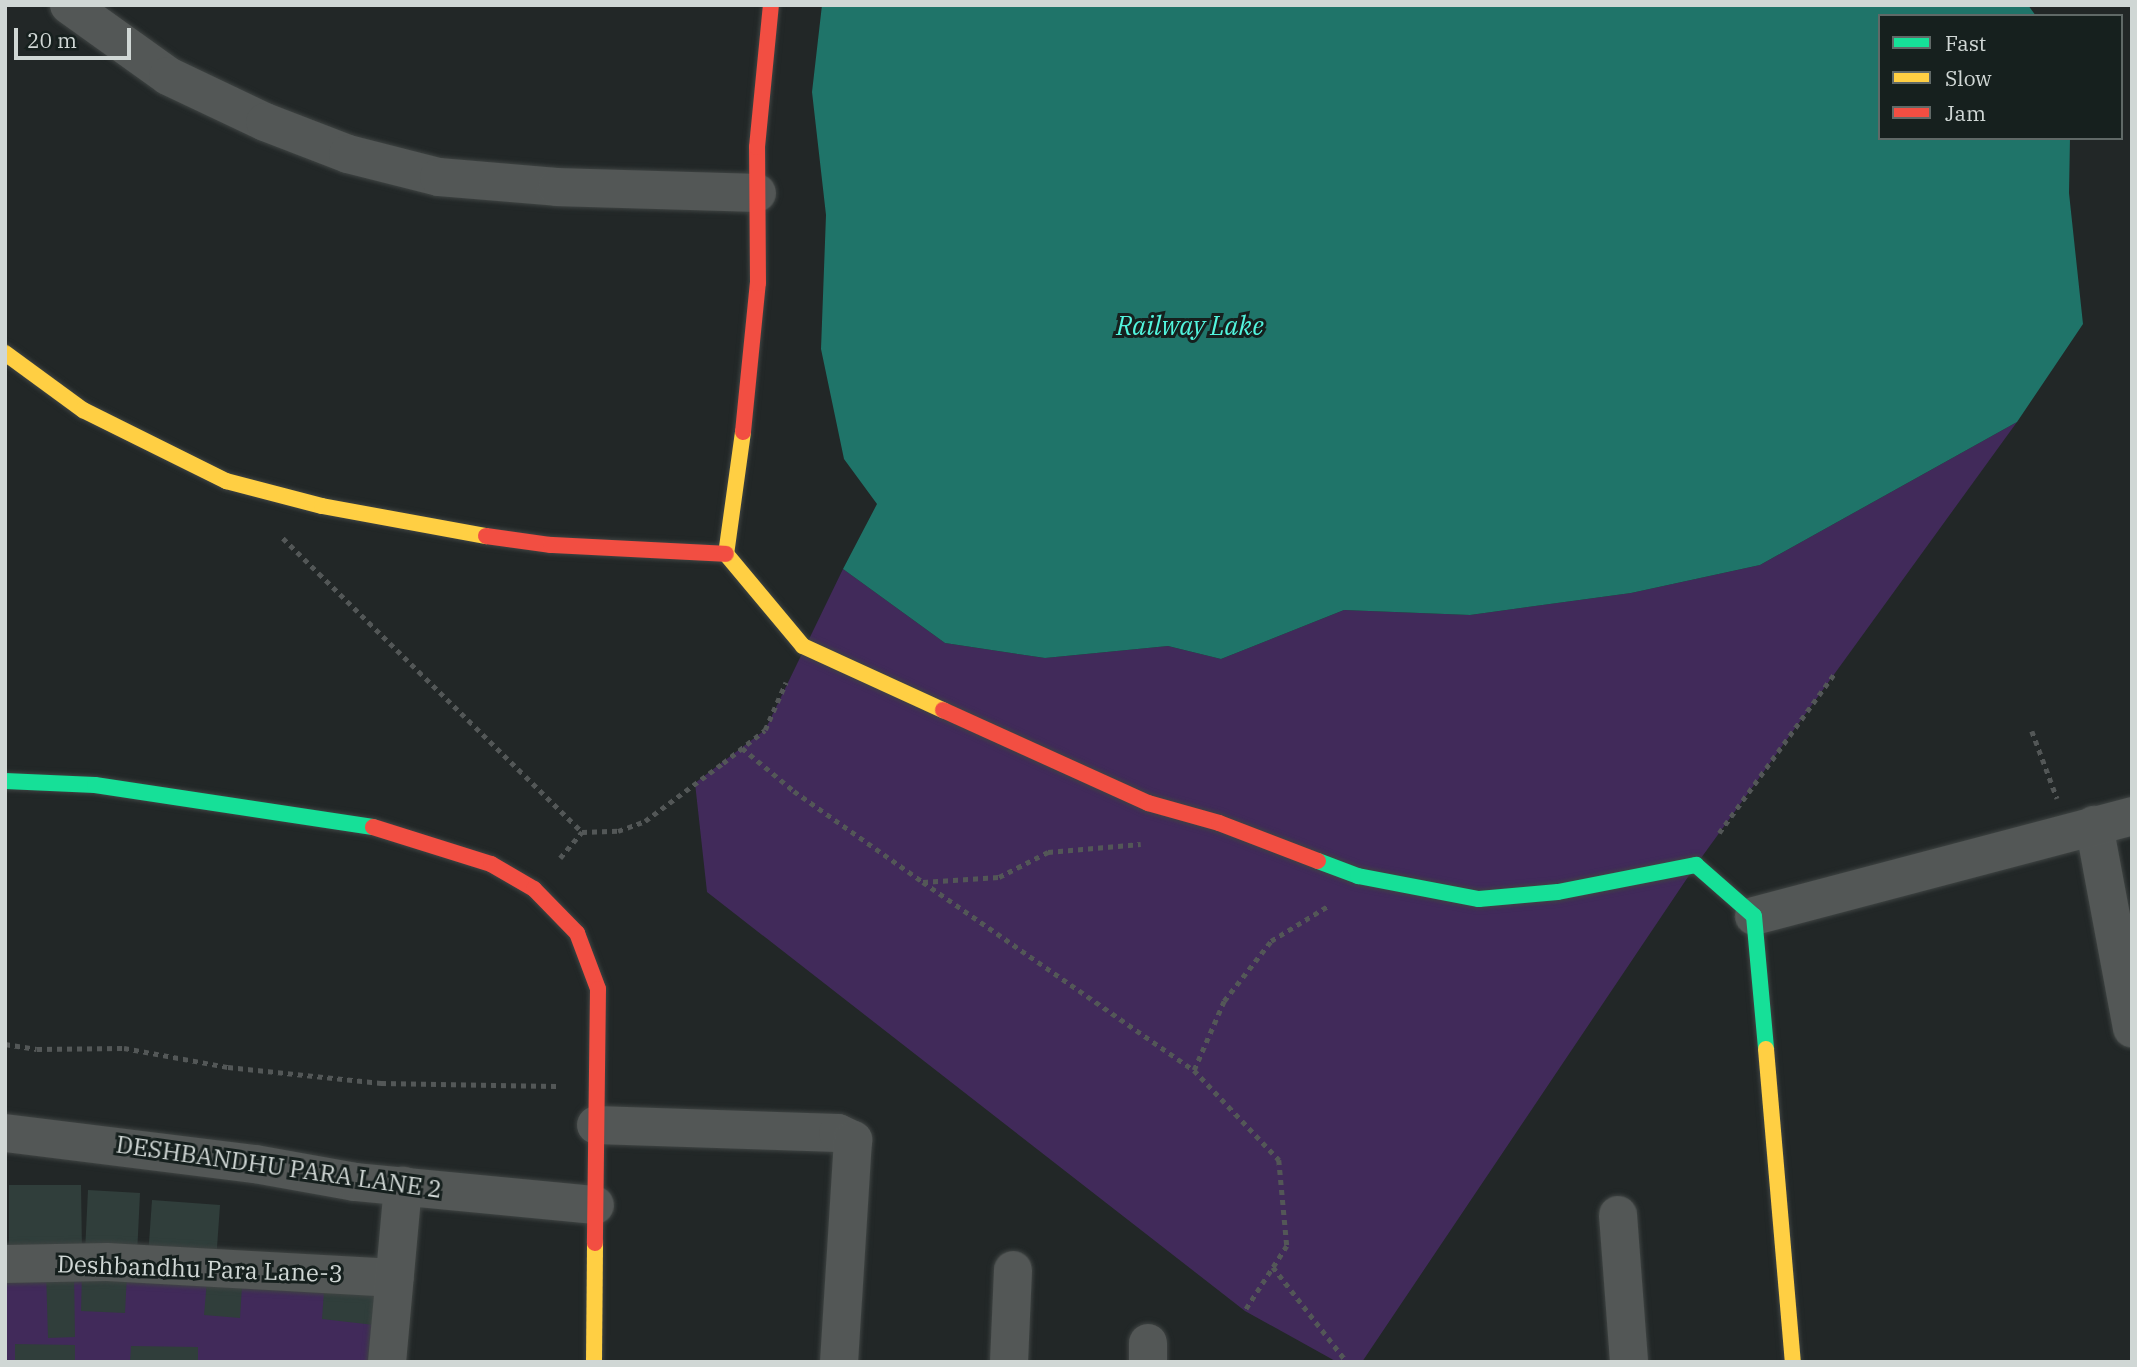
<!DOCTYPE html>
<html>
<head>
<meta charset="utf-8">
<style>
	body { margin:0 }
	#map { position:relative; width:2137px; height:1367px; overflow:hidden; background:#222727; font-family:"IBM Plex Serif",serif }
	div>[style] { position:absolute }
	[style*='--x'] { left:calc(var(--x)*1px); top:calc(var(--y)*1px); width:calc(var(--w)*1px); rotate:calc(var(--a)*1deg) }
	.green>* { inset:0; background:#412a5a }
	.water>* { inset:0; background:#1f7469 }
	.building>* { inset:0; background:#303e3b }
	.path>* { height:4.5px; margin-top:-2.25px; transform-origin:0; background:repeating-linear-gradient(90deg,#535757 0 5px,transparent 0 10px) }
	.roads { filter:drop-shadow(0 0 2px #3f4443) drop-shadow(0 0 2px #3f4443) }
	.street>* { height:38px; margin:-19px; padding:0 19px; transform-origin:19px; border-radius:19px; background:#535756 }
	.fast>* { height:16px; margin:-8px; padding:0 8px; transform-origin:8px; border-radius:8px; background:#16e098 }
	.slow>* { height:16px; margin:-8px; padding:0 8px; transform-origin:8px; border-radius:8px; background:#ffcf43 }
	.jam>* { height:16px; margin:-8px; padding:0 8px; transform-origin:8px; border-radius:8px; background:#f24e42 }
	span { translate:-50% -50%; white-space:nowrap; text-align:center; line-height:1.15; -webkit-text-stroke:6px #16201e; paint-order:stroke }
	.street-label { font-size:24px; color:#d0d7d5 }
	.water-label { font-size:26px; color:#52f5de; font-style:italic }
	.frame { position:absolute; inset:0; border:7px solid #d0d7d5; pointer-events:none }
	.legend { position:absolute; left:1878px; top:14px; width:245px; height:126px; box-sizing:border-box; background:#16201e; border:2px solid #606967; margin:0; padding:9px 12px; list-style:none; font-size:21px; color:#d0d7d5 }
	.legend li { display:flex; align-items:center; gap:14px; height:35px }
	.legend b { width:35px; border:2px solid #606967 }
	.scale { position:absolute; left:14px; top:28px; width:117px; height:32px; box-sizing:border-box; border:4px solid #d0d7d5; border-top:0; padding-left:9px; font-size:21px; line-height:24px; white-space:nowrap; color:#d0d7d5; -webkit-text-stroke:5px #16201e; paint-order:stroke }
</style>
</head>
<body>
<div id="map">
	<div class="green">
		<div style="clip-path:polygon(2017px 422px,1696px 865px,1362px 1362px,1337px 1362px,1245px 1311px,707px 892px,695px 783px,765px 730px,843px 569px,945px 643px,1045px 658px,1168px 646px,1221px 659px,1344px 610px,1470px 615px,1631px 593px,1760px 565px)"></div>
		<div style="clip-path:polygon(5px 1265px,393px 1279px,385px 1362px,5px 1362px)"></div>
	</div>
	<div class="water">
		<div style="clip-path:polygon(822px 5px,2028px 5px,2036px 16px,1880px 16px,1880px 138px,2070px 138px,2069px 193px,2083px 324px,2017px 422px,1760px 565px,1631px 593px,1470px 615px,1344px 610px,1221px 659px,1168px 646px,1045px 658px,945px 643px,843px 569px,877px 504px,844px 459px,821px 349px,826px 215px,812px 92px)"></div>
	</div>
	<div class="building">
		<div style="clip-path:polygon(9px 1185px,81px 1185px,82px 1252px,9px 1252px)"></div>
		<div style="clip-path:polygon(88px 1190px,140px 1193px,137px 1255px,85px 1252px)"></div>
		<div style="clip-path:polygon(152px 1200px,220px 1205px,216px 1262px,148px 1257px)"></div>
		<div style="clip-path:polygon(208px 1268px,243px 1270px,240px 1318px,204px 1315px)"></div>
		<div style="clip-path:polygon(46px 1271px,74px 1271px,75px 1337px,48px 1338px)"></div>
		<div style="clip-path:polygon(82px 1272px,127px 1274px,125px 1313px,81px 1311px)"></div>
		<div style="clip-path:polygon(325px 1276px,387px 1282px,383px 1326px,322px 1319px)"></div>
		<div style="clip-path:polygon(15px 1344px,75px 1345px,75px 1362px,15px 1362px)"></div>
		<div style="clip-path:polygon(131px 1346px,198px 1347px,198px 1362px,130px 1362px)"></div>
	</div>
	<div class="path">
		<div style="--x:283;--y:538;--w:419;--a:44.5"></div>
		<div style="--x:2032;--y:731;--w:72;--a:69.5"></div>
		<div style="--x:742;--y:748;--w:67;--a:39.6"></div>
		<div style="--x:794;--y:791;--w:158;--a:35.2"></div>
		<div style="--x:923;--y:882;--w:76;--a:-3.8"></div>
		<div style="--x:999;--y:877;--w:55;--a:-27"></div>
		<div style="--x:1048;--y:852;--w:93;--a:-4.9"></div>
		<div style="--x:1719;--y:833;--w:196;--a:-54.1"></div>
		<div style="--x:560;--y:858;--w:34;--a:-50"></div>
		<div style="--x:582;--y:832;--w:36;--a:-2"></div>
		<div style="--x:618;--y:831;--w:29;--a:-20"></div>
		<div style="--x:645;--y:821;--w:97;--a:-36.6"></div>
		<div style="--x:723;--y:763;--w:53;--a:-38.2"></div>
		<div style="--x:765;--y:730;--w:52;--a:-66.4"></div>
		<div style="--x:923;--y:882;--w:330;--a:34.8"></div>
		<div style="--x:1194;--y:1070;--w:75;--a:-66.5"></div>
		<div style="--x:1224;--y:1001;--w:76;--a:-51.9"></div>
		<div style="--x:1271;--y:941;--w:67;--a:-31.6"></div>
		<div style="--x:5;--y:1044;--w:32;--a:9"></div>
		<div style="--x:37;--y:1049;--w:87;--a:-0.7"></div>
		<div style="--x:124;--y:1048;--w:106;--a:10.4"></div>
		<div style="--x:228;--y:1067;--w:154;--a:6"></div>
		<div style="--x:381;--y:1083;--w:176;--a:1"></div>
		<div style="--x:1194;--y:1070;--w:124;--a:46.6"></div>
		<div style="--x:1279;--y:1160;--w:86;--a:84.7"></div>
		<div style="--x:1287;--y:1246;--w:77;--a:122.9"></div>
		<div style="--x:1273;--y:1267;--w:120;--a:52.1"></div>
	</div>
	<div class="roads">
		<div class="street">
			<div style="--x:69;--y:5;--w:122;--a:35.6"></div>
			<div style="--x:168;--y:76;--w:107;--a:25.4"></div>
			<div style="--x:265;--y:122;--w:89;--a:21.1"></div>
			<div style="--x:348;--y:154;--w:94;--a:14.2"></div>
			<div style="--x:439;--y:177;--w:118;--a:4.8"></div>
			<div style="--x:557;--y:187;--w:200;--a:1.7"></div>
			<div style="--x:2094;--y:825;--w:207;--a:79.4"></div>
			<div style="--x:1754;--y:916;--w:391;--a:-14.8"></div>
			<div style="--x:596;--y:1125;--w:242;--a:1.9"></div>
			<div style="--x:838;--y:1133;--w:17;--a:25"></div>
			<div style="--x:853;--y:1140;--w:222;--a:93.6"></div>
			<div style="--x:5;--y:1133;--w:252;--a:7.1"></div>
			<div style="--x:255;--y:1164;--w:102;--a:10.2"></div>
			<div style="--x:355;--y:1182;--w:241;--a:5.5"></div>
			<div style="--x:1618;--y:1215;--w:147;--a:85.7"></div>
			<div style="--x:5;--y:1264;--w:102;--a:-1.1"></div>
			<div style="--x:107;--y:1262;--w:288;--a:3.2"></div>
			<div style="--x:387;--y:1362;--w:177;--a:-84.8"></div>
			<div style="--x:1009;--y:1362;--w:92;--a:-87.5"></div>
			<div style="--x:1148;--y:1362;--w:19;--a:-90"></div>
		</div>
		<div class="fast">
			<div style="--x:5;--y:781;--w:90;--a:2.5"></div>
			<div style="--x:95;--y:785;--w:281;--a:8.6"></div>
			<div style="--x:1318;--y:861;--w:43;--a:20.6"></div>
			<div style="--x:1358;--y:876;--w:123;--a:10.8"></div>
			<div style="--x:1479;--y:899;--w:79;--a:-5.1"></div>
			<div style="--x:1558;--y:892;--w:141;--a:-11.1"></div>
			<div style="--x:1696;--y:865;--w:77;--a:41.3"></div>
			<div style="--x:1754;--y:916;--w:134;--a:84.8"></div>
		</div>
		<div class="slow">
			<div style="--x:5;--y:353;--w:97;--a:36.2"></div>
			<div style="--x:83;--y:410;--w:160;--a:26.4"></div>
			<div style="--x:226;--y:481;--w:99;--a:14.6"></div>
			<div style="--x:322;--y:506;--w:167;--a:10.4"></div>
			<div style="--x:743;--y:432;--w:123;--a:97.9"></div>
			<div style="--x:726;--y:554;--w:120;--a:50.1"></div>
			<div style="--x:803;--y:646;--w:154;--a:24.6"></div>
			<div style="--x:1766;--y:1049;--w:314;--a:85.1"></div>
			<div style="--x:594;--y:1362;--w:119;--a:-89.5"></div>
		</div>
		<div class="jam">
			<div style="--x:743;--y:432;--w:150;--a:-84.3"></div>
			<div style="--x:758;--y:283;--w:136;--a:-90.4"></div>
			<div style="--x:757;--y:147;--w:143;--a:-84.4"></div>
			<div style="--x:486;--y:536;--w:66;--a:7.9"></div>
			<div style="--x:551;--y:545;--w:175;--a:2.9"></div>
			<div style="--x:943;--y:710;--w:225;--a:24.4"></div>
			<div style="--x:1148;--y:803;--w:74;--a:15.7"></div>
			<div style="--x:1219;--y:823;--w:106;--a:21"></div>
			<div style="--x:373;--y:827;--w:124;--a:17.4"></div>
			<div style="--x:491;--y:864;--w:50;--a:30.2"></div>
			<div style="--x:534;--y:889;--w:62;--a:45.7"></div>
			<div style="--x:577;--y:933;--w:60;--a:69.4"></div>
			<div style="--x:598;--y:989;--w:254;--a:90.7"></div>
		</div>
	</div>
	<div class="street-label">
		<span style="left:279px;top:1167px;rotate:8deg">DESHBANDHU PARA LANE 2</span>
		<span style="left:200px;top:1269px;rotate:2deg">Deshbandhu Para Lane-3</span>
	</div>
	<div class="water-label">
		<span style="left:1190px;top:326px">Railway Lake</span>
	</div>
	<div class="frame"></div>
	<ul class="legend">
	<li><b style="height:9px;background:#16e098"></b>Fast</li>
	<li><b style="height:9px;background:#ffcf43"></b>Slow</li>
	<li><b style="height:9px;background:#f24e42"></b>Jam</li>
	</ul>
	<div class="scale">20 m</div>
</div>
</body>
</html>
